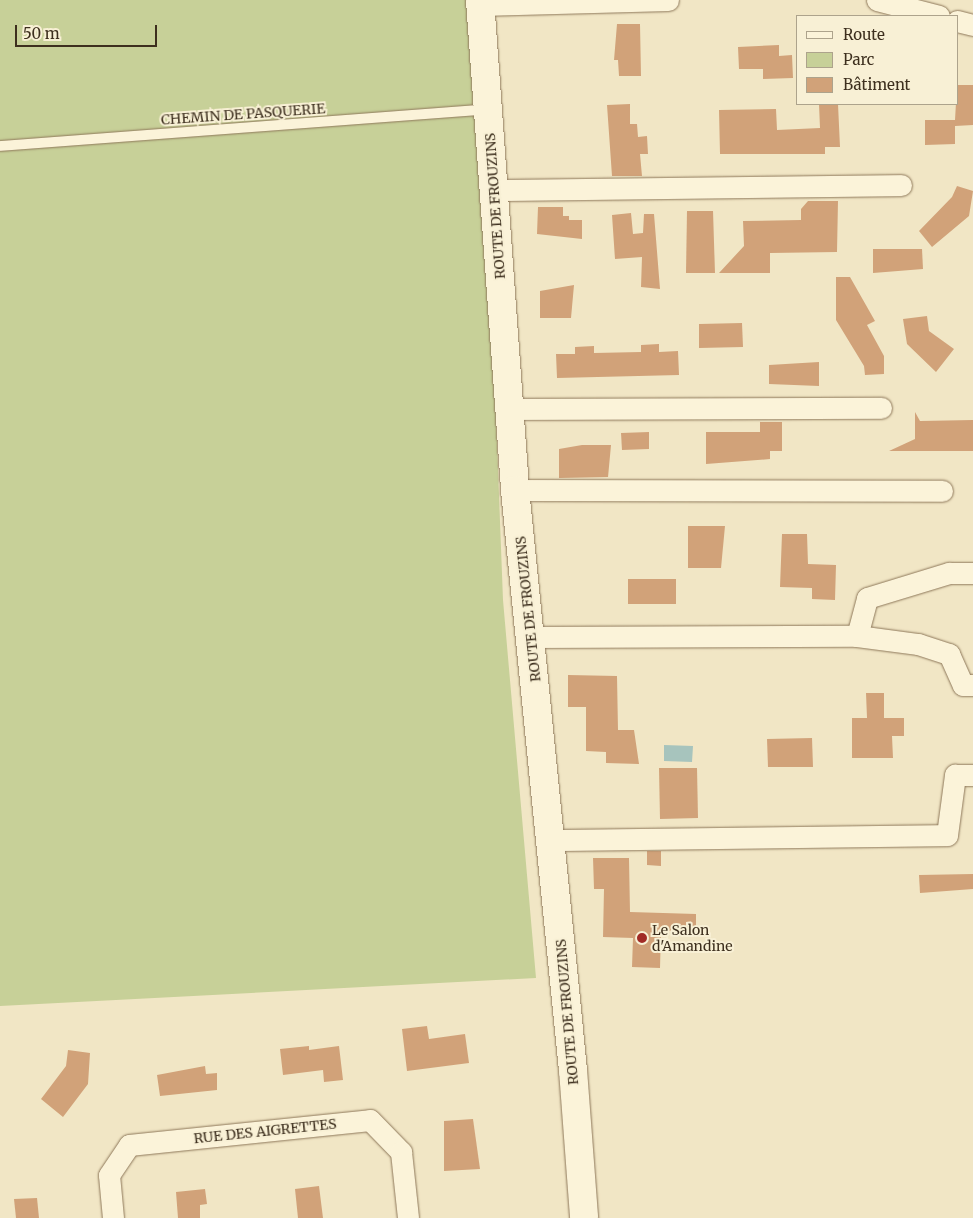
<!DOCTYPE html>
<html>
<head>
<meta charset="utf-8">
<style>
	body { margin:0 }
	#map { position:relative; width:973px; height:1218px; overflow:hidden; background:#f1e6c5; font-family:Merriweather,serif }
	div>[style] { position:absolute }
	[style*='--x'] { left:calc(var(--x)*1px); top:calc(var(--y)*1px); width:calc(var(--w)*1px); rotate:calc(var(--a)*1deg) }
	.green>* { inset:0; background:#c7d098 }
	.water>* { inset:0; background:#a7c4bd }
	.building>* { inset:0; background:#d1a279 }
	.roads { filter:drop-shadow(0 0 1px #8e785a) drop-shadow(0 0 1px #8e785a) }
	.lane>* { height:10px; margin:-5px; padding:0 5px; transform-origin:5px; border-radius:5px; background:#fbf3d9 }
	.street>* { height:21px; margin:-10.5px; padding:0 10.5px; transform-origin:10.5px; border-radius:10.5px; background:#fbf3d9 }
	.secondary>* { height:28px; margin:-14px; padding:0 14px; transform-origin:14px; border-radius:14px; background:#fbf3d9 }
	.dots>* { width:14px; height:14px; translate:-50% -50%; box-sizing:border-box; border:2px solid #f8f0d5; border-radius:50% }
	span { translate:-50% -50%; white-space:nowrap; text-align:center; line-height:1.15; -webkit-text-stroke:4px #f8f0d5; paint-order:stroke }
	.street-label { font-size:14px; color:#3d2f1e }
	.poi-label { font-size:14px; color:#3d2f1e }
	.left { translate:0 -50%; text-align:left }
	.legend { position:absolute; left:796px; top:15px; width:162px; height:90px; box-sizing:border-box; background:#f8f0d5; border:1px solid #ada38c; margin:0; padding:6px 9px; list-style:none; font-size:15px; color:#3d2f1e }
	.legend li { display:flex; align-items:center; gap:10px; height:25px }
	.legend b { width:25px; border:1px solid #ada38c }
	.scale { position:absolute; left:15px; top:25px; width:142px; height:22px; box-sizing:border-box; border:2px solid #3d2f1e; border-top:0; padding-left:6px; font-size:15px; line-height:18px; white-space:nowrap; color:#3d2f1e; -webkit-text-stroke:4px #f8f0d5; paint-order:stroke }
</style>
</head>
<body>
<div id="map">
	<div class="green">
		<div style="clip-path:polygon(0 0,471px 0,486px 155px,503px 600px,536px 978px,0 1006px)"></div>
	</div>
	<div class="water">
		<div style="clip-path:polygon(664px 745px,693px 746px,692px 762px,664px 761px)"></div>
	</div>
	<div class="building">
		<div style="clip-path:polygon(617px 24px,640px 24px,641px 76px,619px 76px,618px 60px,614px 60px)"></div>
		<div style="clip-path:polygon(779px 45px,779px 56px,792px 55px,793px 78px,763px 79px,763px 69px,739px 69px,738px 47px)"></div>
		<div style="clip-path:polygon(957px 85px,973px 85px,973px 125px,955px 126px,955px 144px,925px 145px,925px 120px,955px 120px)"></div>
		<div style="clip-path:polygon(630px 104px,630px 124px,637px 124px,638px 137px,647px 136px,648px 154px,640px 154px,642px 176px,612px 176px,607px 105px)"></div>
		<div style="clip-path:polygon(819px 104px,838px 104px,840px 147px,825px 147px,825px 154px,720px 154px,719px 110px,776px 109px,777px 130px,820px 128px)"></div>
		<div style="clip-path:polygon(957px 186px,973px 191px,969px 216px,932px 247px,919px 231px,952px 197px)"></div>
		<div style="clip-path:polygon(808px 201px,838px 201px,837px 252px,770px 253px,770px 273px,719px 273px,744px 246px,743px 221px,801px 220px,801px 209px)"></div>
		<div style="clip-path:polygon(538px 207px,563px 207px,563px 216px,569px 216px,569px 220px,582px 220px,582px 239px,537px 234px)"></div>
		<div style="clip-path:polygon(687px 211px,713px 211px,715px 273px,686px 273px)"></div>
		<div style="clip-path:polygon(631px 213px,633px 234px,643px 233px,644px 214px,654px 214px,660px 289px,641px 287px,642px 257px,615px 259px,612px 215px)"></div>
		<div style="clip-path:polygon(873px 249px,922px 249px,923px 269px,873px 273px)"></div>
		<div style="clip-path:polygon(836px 277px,850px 277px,875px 321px,867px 325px,884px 356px,884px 374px,865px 375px,864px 366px,836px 320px)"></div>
		<div style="clip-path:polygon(574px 285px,571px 318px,540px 318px,540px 291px)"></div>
		<div style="clip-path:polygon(927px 316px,929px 331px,954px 349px,936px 372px,907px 344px,903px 319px)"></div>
		<div style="clip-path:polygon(742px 323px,743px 347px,699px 348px,699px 324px)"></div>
		<div style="clip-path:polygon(659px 344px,659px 352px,678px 351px,679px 375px,557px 378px,556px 354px,575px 354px,575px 347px,594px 346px,594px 353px,641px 352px,641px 345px)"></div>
		<div style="clip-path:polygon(819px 362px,819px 386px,769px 384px,769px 365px)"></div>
		<div style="clip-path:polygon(915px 412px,920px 421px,973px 420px,973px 451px,889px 451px,915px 439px)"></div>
		<div style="clip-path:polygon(760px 422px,782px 422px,782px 451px,770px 451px,770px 459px,706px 464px,706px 432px,760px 432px)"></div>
		<div style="clip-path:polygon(649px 432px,649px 449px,622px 450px,621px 433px)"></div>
		<div style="clip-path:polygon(582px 445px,611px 445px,608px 477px,559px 478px,559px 449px)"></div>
		<div style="clip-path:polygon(688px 526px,725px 526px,721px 568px,688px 568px)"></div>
		<div style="clip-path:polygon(782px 534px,807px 534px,808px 564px,836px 565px,835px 600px,812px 599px,812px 588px,780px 587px)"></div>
		<div style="clip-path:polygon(628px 579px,676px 579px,676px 604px,628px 604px)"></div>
		<div style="clip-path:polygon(568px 675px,617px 676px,618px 730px,634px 730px,639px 764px,606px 763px,606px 752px,586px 751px,586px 707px,568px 707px)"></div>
		<div style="clip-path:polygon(866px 693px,884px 693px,884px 718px,904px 718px,904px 736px,892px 736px,893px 758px,852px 758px,852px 718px,867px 718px)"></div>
		<div style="clip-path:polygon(812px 738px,813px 767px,768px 767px,767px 739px)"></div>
		<div style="clip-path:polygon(659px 768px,697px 768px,698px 818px,660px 819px)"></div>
		<div style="clip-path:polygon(647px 851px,661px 851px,661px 866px,647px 865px)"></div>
		<div style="clip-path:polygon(593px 858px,629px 858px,630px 912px,696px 914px,696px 931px,661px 931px,660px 968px,632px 967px,633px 938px,603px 937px,604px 889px,594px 889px)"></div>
		<div style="clip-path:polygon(973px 874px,973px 889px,920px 893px,919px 875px)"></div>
		<div style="clip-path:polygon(427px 1026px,429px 1039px,465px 1034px,469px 1063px,407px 1071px,402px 1029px)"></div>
		<div style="clip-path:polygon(309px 1046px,309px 1050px,339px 1046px,343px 1080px,324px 1082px,323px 1070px,283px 1075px,280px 1049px)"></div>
		<div style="clip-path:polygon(68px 1050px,90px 1053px,88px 1084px,63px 1117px,41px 1099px,66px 1066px)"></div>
		<div style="clip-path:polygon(205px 1066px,206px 1074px,217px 1073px,217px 1090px,160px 1096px,157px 1075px)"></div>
		<div style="clip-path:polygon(473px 1119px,480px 1169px,444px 1171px,444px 1121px)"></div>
		<div style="clip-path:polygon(319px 1186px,323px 1218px,298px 1218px,295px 1189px)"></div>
		<div style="clip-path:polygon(205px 1189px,207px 1204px,200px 1205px,200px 1218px,178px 1218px,176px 1192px)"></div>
		<div style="clip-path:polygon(37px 1198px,39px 1218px,16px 1218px,14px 1199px)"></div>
	</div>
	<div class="roads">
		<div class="lane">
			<div style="--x:0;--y:146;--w:488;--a:-4.3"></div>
		</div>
		<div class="street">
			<div style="--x:877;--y:0;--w:64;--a:14.5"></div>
			<div style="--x:481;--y:5;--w:187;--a:-1.5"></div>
			<div style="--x:957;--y:21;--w:16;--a:14"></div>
			<div style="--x:494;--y:190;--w:407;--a:-0.7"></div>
			<div style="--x:509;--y:409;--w:372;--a:-0.2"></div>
			<div style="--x:515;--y:490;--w:427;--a:0.1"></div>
			<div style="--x:857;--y:636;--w:39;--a:-75"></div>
			<div style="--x:867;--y:598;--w:86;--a:-17"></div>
			<div style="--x:949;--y:573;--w:24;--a:0"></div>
			<div style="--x:531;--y:637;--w:326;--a:-0.2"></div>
			<div style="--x:857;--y:636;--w:62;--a:7.5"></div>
			<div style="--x:918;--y:644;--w:33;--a:18"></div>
			<div style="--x:949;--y:654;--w:34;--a:66"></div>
			<div style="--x:963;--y:685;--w:10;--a:0"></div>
			<div style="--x:551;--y:840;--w:396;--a:-0.7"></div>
			<div style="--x:947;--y:835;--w:61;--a:-82.4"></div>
			<div style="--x:955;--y:775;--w:18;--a:0"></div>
			<div style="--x:113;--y:1218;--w:43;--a:-95.3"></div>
			<div style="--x:109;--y:1175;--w:36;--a:-56"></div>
			<div style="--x:129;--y:1145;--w:242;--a:-5.9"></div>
			<div style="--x:370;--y:1120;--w:45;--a:45.9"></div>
			<div style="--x:401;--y:1152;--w:66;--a:83.9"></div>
		</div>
		<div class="secondary">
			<div style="--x:480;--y:0;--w:491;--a:85.9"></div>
			<div style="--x:515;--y:490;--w:583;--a:84.29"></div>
			<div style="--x:573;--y:1070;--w:148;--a:85.7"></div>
		</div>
	</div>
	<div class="dots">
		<div style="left:642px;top:938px;background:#a12b26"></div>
	</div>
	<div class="street-label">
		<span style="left:243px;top:114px;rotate:-4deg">CHEMIN DE PASQUERIE</span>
		<span style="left:495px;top:206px;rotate:-94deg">ROUTE DE FROUZINS</span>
		<span style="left:528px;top:609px;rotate:-96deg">ROUTE DE FROUZINS</span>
		<span style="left:567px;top:1012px;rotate:-95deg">ROUTE DE FROUZINS</span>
		<span style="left:265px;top:1131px;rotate:-6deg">RUE DES AIGRETTES</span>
	</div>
	<div class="poi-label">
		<span class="left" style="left:652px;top:938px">Le Salon<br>d'Amandine</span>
	</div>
	<ul class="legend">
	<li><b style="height:6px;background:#fbf3d9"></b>Route</li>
	<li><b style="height:14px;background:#c7d098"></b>Parc</li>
	<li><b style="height:14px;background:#d1a279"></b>Bâtiment</li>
	</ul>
	<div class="scale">50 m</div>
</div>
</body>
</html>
